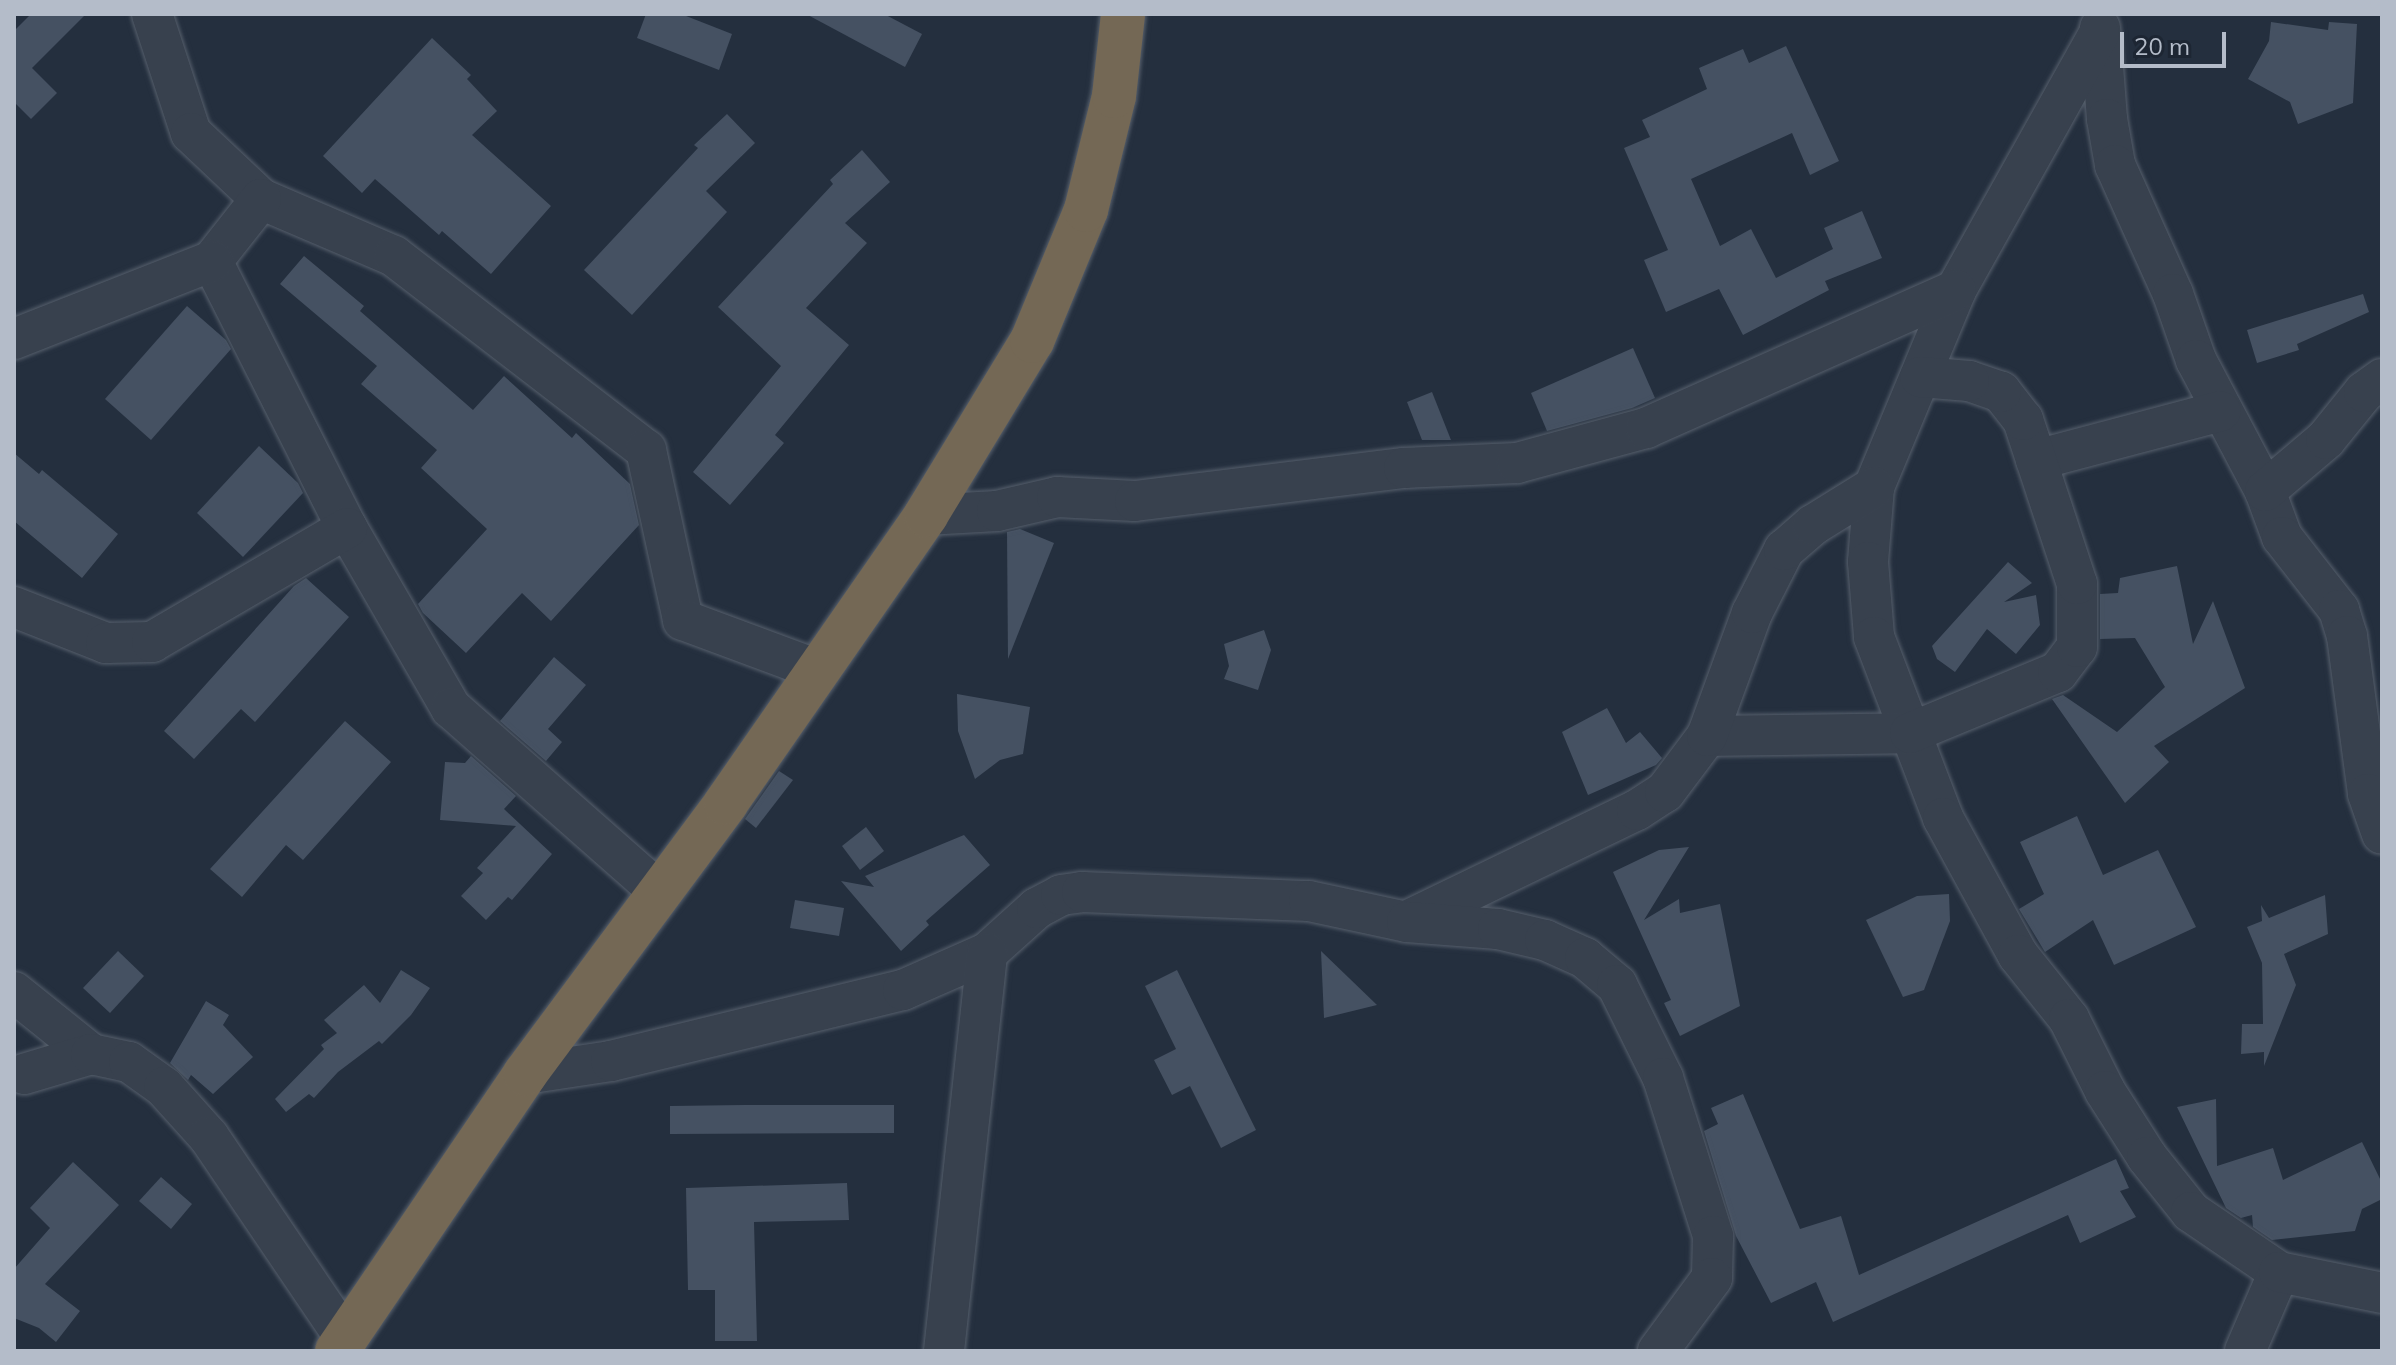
<!DOCTYPE html>
<html>
<head>
<meta charset="utf-8">
<style>
	body { margin:0 }
	#map { position:relative; width:2396px; height:1365px; overflow:hidden; background:#242f3e; font-family:Mulish,sans-serif }
	div>[style] { position:absolute }
	[style*='--x'] { left:calc(var(--x)*1px); top:calc(var(--y)*1px); width:calc(var(--w)*1px); rotate:calc(var(--a)*1deg) }
	.building>* { inset:0; background:#455162 }
	.roads { filter:drop-shadow(0 0 2px #565f6c) drop-shadow(0 0 2px #565f6c) }
	.minor>* { height:40px; margin:-20px; padding:0 20px; transform-origin:20px; border-radius:20px; background:#38414e }
	.highway>* { height:44px; margin:-22px; padding:0 22px; transform-origin:22px; border-radius:22px; background:#746855 }
	span { translate:-50% -50%; white-space:nowrap; text-align:center; line-height:1.15; -webkit-text-stroke:7px #1d2633; paint-order:stroke }
	.frame { position:absolute; inset:0; border:16px solid #b4bcc9; pointer-events:none }
	.scale { position:absolute; left:2120px; top:32px; width:106px; height:36px; box-sizing:border-box; border:4px solid #b4bcc9; border-top:0; padding-left:10px; font-size:24px; line-height:28px; white-space:nowrap; color:#b4bcc9; -webkit-text-stroke:6px #1d2633; paint-order:stroke }
</style>
</head>
<body>
<div id="map">
	<div class="building">
		<div style="clip-path:polygon(31px 14px,86px 14px,32px 68px,57px 93px,31px 119px,14px 102px,14px 31px)"></div>
		<div style="clip-path:polygon(646px 14px,681px 14px,732px 34px,719px 70px,637px 38px)"></div>
		<div style="clip-path:polygon(806px 14px,884px 14px,922px 34px,905px 67px)"></div>
		<div style="clip-path:polygon(2271px 22px,2328px 30px,2329px 22px,2357px 24px,2353px 103px,2298px 124px,2290px 102px,2248px 79px,2269px 41px)"></div>
		<div style="clip-path:polygon(432px 38px,471px 75px,467px 79px,497px 111px,472px 135px,551px 206px,491px 274px,442px 231px,439px 235px,375px 179px,362px 193px,323px 156px)"></div>
		<div style="clip-path:polygon(1786px 46px,1839px 161px,1810px 175px,1792px 133px,1691px 179px,1720px 246px,1751px 229px,1776px 278px,1833px 249px,1824px 228px,1862px 211px,1882px 258px,1825px 281px,1829px 290px,1743px 335px,1719px 289px,1666px 312px,1644px 260px,1668px 250px,1624px 148px,1650px 137px,1642px 120px,1707px 89px,1699px 68px,1743px 49px,1749px 63px)"></div>
		<div style="clip-path:polygon(727px 114px,755px 143px,706px 191px,727px 212px,632px 315px,584px 270px,698px 148px,694px 145px)"></div>
		<div style="clip-path:polygon(862px 150px,890px 182px,845px 223px,867px 243px,806px 308px,849px 345px,775px 435px,784px 443px,730px 505px,693px 472px,781px 366px,718px 307px,833px 184px,830px 180px)"></div>
		<div style="clip-path:polygon(304px 256px,364px 306px,360px 311px,473px 410px,504px 376px,572px 438px,576px 433px,630px 484px,639px 525px,551px 621px,522px 593px,466px 653px,423px 613px,418px 604px,487px 529px,421px 468px,437px 450px,361px 384px,377px 366px,280px 284px)"></div>
		<div style="clip-path:polygon(2363px 294px,2369px 312px,2297px 344px,2299px 350px,2257px 363px,2247px 330px)"></div>
		<div style="clip-path:polygon(187px 306px,226px 340px,231px 349px,151px 440px,105px 399px)"></div>
		<div style="clip-path:polygon(1633px 348px,1655px 398px,1632px 408px,1547px 431px,1531px 393px)"></div>
		<div style="clip-path:polygon(1432px 392px,1451px 440px,1422px 440px,1407px 402px)"></div>
		<div style="clip-path:polygon(259px 446px,298px 483px,303px 493px,243px 557px,197px 513px)"></div>
		<div style="clip-path:polygon(14px 453px,39px 474px,42px 470px,118px 534px,82px 578px,14px 521px)"></div>
		<div style="clip-path:polygon(1020px 529px,1054px 543px,1008px 659px,1007px 532px)"></div>
		<div style="clip-path:polygon(2008px 562px,2032px 583px,2004px 602px,2036px 595px,2040px 625px,2016px 654px,1987px 629px,1955px 672px,1937px 659px,1932px 646px)"></div>
		<div style="clip-path:polygon(2177px 566px,2193px 644px,2213px 601px,2245px 688px,2154px 746px,2169px 762px,2125px 803px,2052px 699px,2063px 695px,2117px 732px,2165px 687px,2135px 638px,2100px 639px,2100px 594px,2118px 593px,2120px 578px)"></div>
		<div style="clip-path:polygon(306px 578px,349px 617px,255px 722px,241px 709px,194px 759px,164px 731px,294px 586px)"></div>
		<div style="clip-path:polygon(1264px 630px,1271px 650px,1258px 690px,1224px 679px,1229px 666px,1224px 644px)"></div>
		<div style="clip-path:polygon(554px 657px,586px 685px,548px 729px,562px 742px,546px 761px,500px 721px)"></div>
		<div style="clip-path:polygon(957px 694px,1030px 707px,1023px 754px,1000px 760px,975px 779px,958px 731px)"></div>
		<div style="clip-path:polygon(1607px 708px,1626px 743px,1640px 732px,1662px 758px,1656px 765px,1588px 795px,1562px 732px)"></div>
		<div style="clip-path:polygon(345px 721px,391px 762px,303px 860px,286px 845px,242px 897px,210px 869px)"></div>
		<div style="clip-path:polygon(471px 756px,516px 796px,504px 809px,552px 854px,512px 900px,508px 897px,486px 920px,461px 896px,483px 873px,477px 868px,516px 826px,440px 820px,445px 762px,465px 763px)"></div>
		<div style="clip-path:polygon(779px 771px,793px 780px,756px 828px,745px 819px)"></div>
		<div style="clip-path:polygon(2077px 816px,2103px 875px,2158px 850px,2196px 927px,2114px 965px,2093px 920px,2045px 952px,2019px 909px,2044px 894px,2020px 842px)"></div>
		<div style="clip-path:polygon(866px 827px,884px 851px,860px 870px,842px 846px)"></div>
		<div style="clip-path:polygon(964px 835px,990px 865px,926px 921px,929px 925px,901px 951px,841px 881px,874px 887px,865px 876px)"></div>
		<div style="clip-path:polygon(1689px 847px,1644px 920px,1679px 899px,1680px 913px,1720px 904px,1740px 1006px,1680px 1036px,1664px 1003px,1671px 1000px,1613px 872px,1659px 850px)"></div>
		<div style="clip-path:polygon(1949px 894px,1950px 921px,1924px 990px,1903px 997px,1866px 920px,1917px 896px)"></div>
		<div style="clip-path:polygon(2325px 895px,2328px 934px,2284px 954px,2296px 985px,2264px 1066px,2264px 1052px,2241px 1054px,2242px 1024px,2263px 1024px,2262px 963px,2247px 927px,2262px 921px,2261px 905px,2269px 918px)"></div>
		<div style="clip-path:polygon(795px 900px,844px 908px,839px 936px,790px 928px)"></div>
		<div style="clip-path:polygon(118px 951px,144px 976px,110px 1013px,83px 988px)"></div>
		<div style="clip-path:polygon(1321px 951px,1377px 1005px,1324px 1018px)"></div>
		<div style="clip-path:polygon(401px 970px,430px 988px,411px 1015px,382px 1044px,379px 1041px,338px 1072px,314px 1098px,309px 1094px,286px 1112px,275px 1099px,324px 1049px,321px 1045px,337px 1033px,324px 1020px,364px 985px,380px 1003px)"></div>
		<div style="clip-path:polygon(1177px 970px,1256px 1130px,1221px 1148px,1190px 1086px,1172px 1095px,1154px 1060px,1176px 1049px,1145px 986px)"></div>
		<div style="clip-path:polygon(206px 1001px,229px 1015px,223px 1025px,253px 1057px,213px 1094px,191px 1075px,188px 1080px,170px 1063px)"></div>
		<div style="clip-path:polygon(1743px 1094px,1800px 1229px,1841px 1216px,1859px 1275px,2116px 1159px,2129px 1188px,2120px 1191px,2136px 1217px,2080px 1243px,2068px 1215px,1833px 1322px,1816px 1282px,1771px 1303px,1736px 1236px,1704px 1131px,1718px 1124px,1711px 1108px)"></div>
		<div style="clip-path:polygon(2216px 1099px,2217px 1166px,2273px 1148px,2283px 1180px,2362px 1142px,2382px 1183px,2382px 1199px,2362px 1209px,2355px 1231px,2272px 1240px,2253px 1227px,2252px 1215px,2241px 1218px,2226px 1208px,2177px 1107px)"></div>
		<div style="clip-path:polygon(744px 1105px,894px 1105px,894px 1133px,670px 1134px,670px 1106px)"></div>
		<div style="clip-path:polygon(73px 1162px,119px 1205px,45px 1284px,80px 1311px,56px 1342px,39px 1328px,14px 1318px,14px 1269px,50px 1228px,30px 1208px)"></div>
		<div style="clip-path:polygon(161px 1177px,192px 1204px,171px 1229px,139px 1201px)"></div>
		<div style="clip-path:polygon(847px 1183px,849px 1220px,754px 1222px,757px 1341px,715px 1341px,715px 1290px,688px 1290px,686px 1188px)"></div>
	</div>
	<div class="roads">
		<div class="minor">
			<div style="--x:152;--y:14;--w:125;--a:71.9"></div>
			<div style="--x:191;--y:133;--w:96;--a:43.3"></div>
			<div style="--x:261;--y:199;--w:145;--a:23.2"></div>
			<div style="--x:394;--y:256;--w:318;--a:37.6"></div>
			<div style="--x:646;--y:450;--w:174;--a:77.7"></div>
			<div style="--x:683;--y:620;--w:144;--a:20.3"></div>
			<div style="--x:2100;--y:28;--w:91;--a:85.6"></div>
			<div style="--x:2107;--y:119;--w:47;--a:80.1"></div>
			<div style="--x:2115;--y:165;--w:141;--a:65.8"></div>
			<div style="--x:2173;--y:294;--w:70;--a:70.8"></div>
			<div style="--x:2196;--y:360;--w:148;--a:62.2"></div>
			<div style="--x:2265;--y:491;--w:49;--a:69.7"></div>
			<div style="--x:2282;--y:537;--w:93;--a:52"></div>
			<div style="--x:2339;--y:610;--w:27;--a:73"></div>
			<div style="--x:2347;--y:636;--w:159;--a:82.4"></div>
			<div style="--x:2368;--y:794;--w:42;--a:70.7"></div>
			<div style="--x:2099;--y:34;--w:293;--a:119.2"></div>
			<div style="--x:1956;--y:290;--w:213;--a:112.6"></div>
			<div style="--x:1874;--y:487;--w:75;--a:94.6"></div>
			<div style="--x:1868;--y:562;--w:75;--a:85.4"></div>
			<div style="--x:1874;--y:637;--w:194;--a:69.1"></div>
			<div style="--x:1943;--y:818;--w:156;--a:61.3"></div>
			<div style="--x:2018;--y:955;--w:82;--a:51.4"></div>
			<div style="--x:2069;--y:1019;--w:80;--a:63.4"></div>
			<div style="--x:2105;--y:1091;--w:78;--a:57.5"></div>
			<div style="--x:2147;--y:1157;--w:70;--a:51.3"></div>
			<div style="--x:2191;--y:1212;--w:107;--a:34.3"></div>
			<div style="--x:261;--y:199;--w:79;--a:128.3"></div>
			<div style="--x:212;--y:261;--w:299;--a:63.2"></div>
			<div style="--x:347;--y:528;--w:208;--a:60"></div>
			<div style="--x:451;--y:708;--w:280;--a:41.4"></div>
			<div style="--x:14;--y:339;--w:213;--a:-21.5"></div>
			<div style="--x:2036;--y:460;--w:191;--a:-14.8"></div>
			<div style="--x:2265;--y:491;--w:80;--a:-40.4"></div>
			<div style="--x:2326;--y:439;--w:60;--a:-51"></div>
			<div style="--x:2364;--y:392;--w:22;--a:-36"></div>
			<div style="--x:926;--y:515;--w:71;--a:-3.2"></div>
			<div style="--x:997;--y:511;--w:62;--a:-13.1"></div>
			<div style="--x:1057;--y:497;--w:78;--a:2.9"></div>
			<div style="--x:1135;--y:501;--w:271;--a:-7"></div>
			<div style="--x:1404;--y:468;--w:113;--a:-2.5"></div>
			<div style="--x:1517;--y:463;--w:134;--a:-15.2"></div>
			<div style="--x:1646;--y:428;--w:339;--a:-24"></div>
			<div style="--x:14;--y:607;--w:99;--a:21.4"></div>
			<div style="--x:106;--y:643;--w:46;--a:-1.2"></div>
			<div style="--x:152;--y:642;--w:226;--a:-30.3"></div>
			<div style="--x:1707;--y:736;--w:203;--a:-0.8"></div>
			<div style="--x:1910;--y:733;--w:160;--a:-22.4"></div>
			<div style="--x:2058;--y:672;--w:31;--a:-53"></div>
			<div style="--x:2077;--y:647;--w:63;--a:-90"></div>
			<div style="--x:2077;--y:584;--w:173;--a:-108.2"></div>
			<div style="--x:2023;--y:420;--w:36;--a:-128"></div>
			<div style="--x:2001;--y:392;--w:34;--a:-161"></div>
			<div style="--x:1969;--y:381;--w:49;--a:-175.3"></div>
			<div style="--x:1409;--y:920;--w:253;--a:-25.8"></div>
			<div style="--x:1637;--y:810;--w:33;--a:-33"></div>
			<div style="--x:1665;--y:792;--w:70;--a:-53.1"></div>
			<div style="--x:1707;--y:736;--w:131;--a:-69.9"></div>
			<div style="--x:1752;--y:613;--w:71;--a:-63.1"></div>
			<div style="--x:1784;--y:550;--w:38;--a:-41"></div>
			<div style="--x:1813;--y:525;--w:72;--a:-31.9"></div>
			<div style="--x:14;--y:992;--w:99;--a:38.8"></div>
			<div style="--x:24;--y:1074;--w:70;--a:-16.6"></div>
			<div style="--x:91;--y:1054;--w:39;--a:12"></div>
			<div style="--x:129;--y:1062;--w:43;--a:35.5"></div>
			<div style="--x:164;--y:1087;--w:67;--a:48"></div>
			<div style="--x:209;--y:1137;--w:244;--a:55.9"></div>
			<div style="--x:525;--y:1074;--w:87;--a:-8.6"></div>
			<div style="--x:611;--y:1061;--w:301;--a:-13.7"></div>
			<div style="--x:903;--y:990;--w:92;--a:-23.8"></div>
			<div style="--x:987;--y:953;--w:67;--a:-42"></div>
			<div style="--x:1037;--y:908;--w:27;--a:-28"></div>
			<div style="--x:1061;--y:895;--w:21;--a:-8"></div>
			<div style="--x:1082;--y:892;--w:227;--a:2.3"></div>
			<div style="--x:1309;--y:901;--w:100;--a:12.1"></div>
			<div style="--x:1407;--y:922;--w:91;--a:4.4"></div>
			<div style="--x:1498;--y:929;--w:48;--a:13.2"></div>
			<div style="--x:1545;--y:940;--w:44;--a:24.2"></div>
			<div style="--x:1585;--y:958;--w:42;--a:40.2"></div>
			<div style="--x:1617;--y:985;--w:104;--a:63.7"></div>
			<div style="--x:1663;--y:1078;--w:166;--a:72.4"></div>
			<div style="--x:1713;--y:1236;--w:42;--a:91.4"></div>
			<div style="--x:1712;--y:1278;--w:91;--a:126.5"></div>
			<div style="--x:944;--y:1351;--w:400;--a:-83.8"></div>
			<div style="--x:2245;--y:1351;--w:86;--a:-66.7"></div>
			<div style="--x:2279;--y:1272;--w:105;--a:11.5"></div>
		</div>
		<div class="highway">
			<div style="--x:337;--y:1351;--w:335;--a:-55.8"></div>
			<div style="--x:525;--y:1074;--w:337;--a:-53.4"></div>
			<div style="--x:726;--y:803;--w:351;--a:-55.2"></div>
			<div style="--x:926;--y:515;--w:204;--a:-58.7"></div>
			<div style="--x:1032;--y:341;--w:142;--a:-67.6"></div>
			<div style="--x:1086;--y:210;--w:117;--a:-76.2"></div>
			<div style="--x:1114;--y:96;--w:82;--a:-83.7"></div>
		</div>
	</div>
	<div class="frame"></div>
	<div class="scale">20 m</div>
</div>
</body>
</html>
